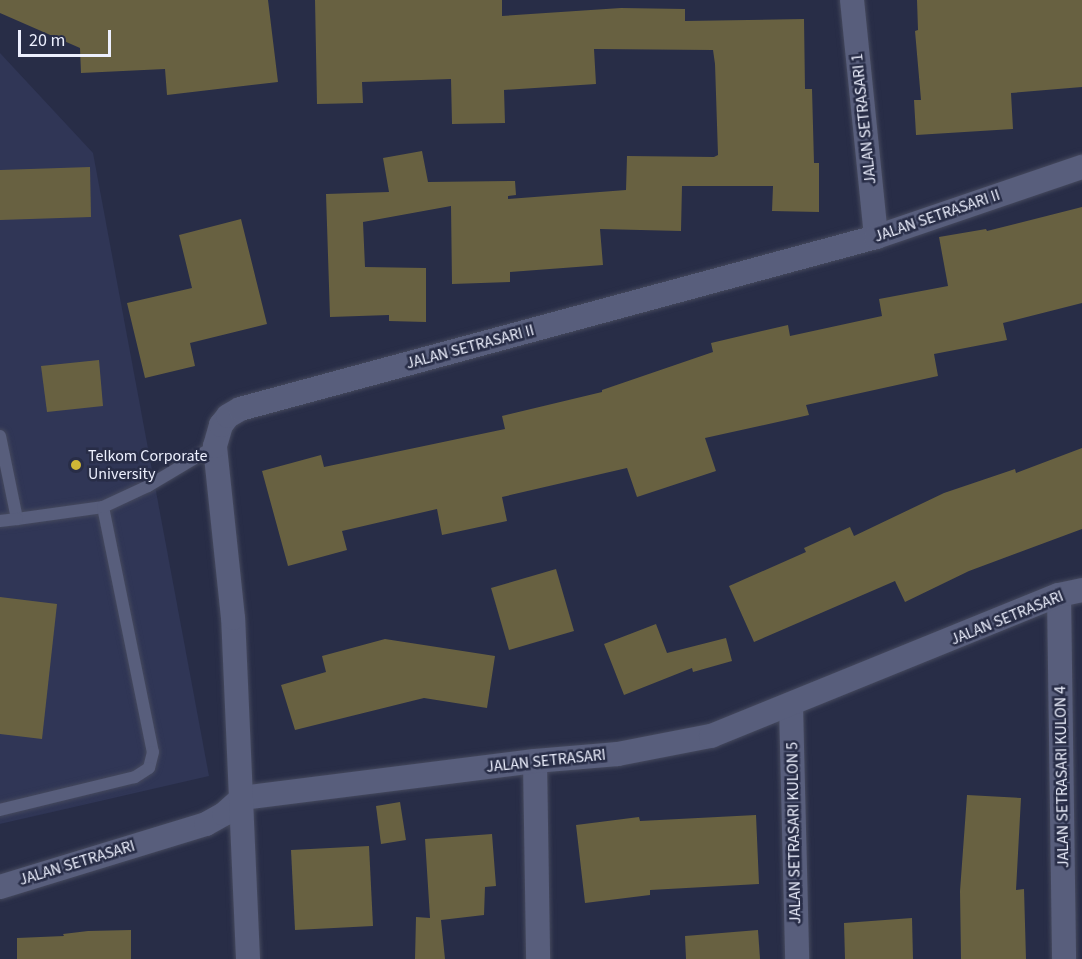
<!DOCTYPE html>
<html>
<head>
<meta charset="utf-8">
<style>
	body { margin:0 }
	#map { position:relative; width:1082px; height:959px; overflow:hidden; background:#282d47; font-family:"Source Sans 3",sans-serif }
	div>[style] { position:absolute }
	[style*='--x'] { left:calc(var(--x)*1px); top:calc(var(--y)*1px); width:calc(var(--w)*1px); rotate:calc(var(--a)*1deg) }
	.built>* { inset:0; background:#303656 }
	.building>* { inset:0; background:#686141 }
	.roads { filter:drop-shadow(0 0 2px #464a5e) drop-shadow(0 0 2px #464a5e) }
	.lane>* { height:12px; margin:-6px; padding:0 6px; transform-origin:6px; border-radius:6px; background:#585e7c }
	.street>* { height:24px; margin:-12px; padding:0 12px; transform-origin:12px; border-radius:12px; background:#585e7c }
	.dots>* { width:16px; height:16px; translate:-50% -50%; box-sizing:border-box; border:3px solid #282d47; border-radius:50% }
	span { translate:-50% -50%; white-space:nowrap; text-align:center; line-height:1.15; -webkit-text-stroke:5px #282d47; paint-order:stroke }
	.street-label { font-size:16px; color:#edf0fe }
	.poi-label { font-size:16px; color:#edf0fe }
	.left { translate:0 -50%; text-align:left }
	.scale { position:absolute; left:18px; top:30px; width:93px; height:27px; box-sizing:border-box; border:3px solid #edf0fe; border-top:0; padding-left:8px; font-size:18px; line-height:21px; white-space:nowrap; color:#edf0fe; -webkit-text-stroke:4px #282d47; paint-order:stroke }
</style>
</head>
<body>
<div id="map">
	<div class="built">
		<div style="clip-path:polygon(0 53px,93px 153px,209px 776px,0 824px)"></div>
	</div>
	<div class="building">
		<div style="clip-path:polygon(0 0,268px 0,278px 82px,167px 95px,165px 69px,81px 73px,80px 48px,0 13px)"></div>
		<div style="clip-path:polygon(315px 0,502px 0,502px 16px,621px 8px,685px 9px,685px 21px,804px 19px,805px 89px,812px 89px,814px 163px,819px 163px,819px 212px,772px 211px,773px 186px,682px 186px,681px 231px,600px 229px,603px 265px,510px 272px,510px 282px,452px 284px,451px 206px,363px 222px,365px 267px,426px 268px,426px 322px,389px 321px,389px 315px,330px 317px,326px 194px,389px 192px,383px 158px,422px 151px,428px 182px,515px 181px,516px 195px,508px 196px,508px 199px,626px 190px,627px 156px,714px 157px,718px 155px,715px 64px,713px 50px,594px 49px,596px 84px,504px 90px,505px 123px,452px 124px,451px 79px,362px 82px,363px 103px,317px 104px)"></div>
		<div style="clip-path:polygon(917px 0,1082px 0,1082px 87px,1011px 93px,1013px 129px,916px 135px,914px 100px,921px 100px,915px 31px,918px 30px)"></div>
		<div style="clip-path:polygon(90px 167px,91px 217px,0 220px,0 170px)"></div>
		<div style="clip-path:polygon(1082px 207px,1082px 303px,1003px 323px,1007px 340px,934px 354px,938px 376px,806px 405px,809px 415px,705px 438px,716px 471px,637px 497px,627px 468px,502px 497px,507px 521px,442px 535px,437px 509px,342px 531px,347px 550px,288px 566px,262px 471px,321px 455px,324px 467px,505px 429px,502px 416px,602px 392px,602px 390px,713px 352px,711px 343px,788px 325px,790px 336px,882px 316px,879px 299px,948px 286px,939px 237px,986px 229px,987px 231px)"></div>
		<div style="clip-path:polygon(241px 219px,267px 324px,190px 343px,195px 366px,145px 378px,127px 303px,192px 288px,179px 235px)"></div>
		<div style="clip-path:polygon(99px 360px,103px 406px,47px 412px,41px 366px)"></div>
		<div style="clip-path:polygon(1082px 448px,1082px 529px,969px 571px,905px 602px,895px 581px,754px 642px,729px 586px,806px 552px,804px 548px,850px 527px,854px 536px,944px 493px,1015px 469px,1016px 473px)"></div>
		<div style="clip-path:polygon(556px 569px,574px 631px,509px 650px,491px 588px)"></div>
		<div style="clip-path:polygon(0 597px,57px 604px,42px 739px,0 734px)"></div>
		<div style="clip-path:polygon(656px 624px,667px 653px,726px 638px,732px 661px,693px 672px,692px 668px,624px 695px,604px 644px)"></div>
		<div style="clip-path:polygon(385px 639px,495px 656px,487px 708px,424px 698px,295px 730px,281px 685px,326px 672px,322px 656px)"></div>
		<div style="clip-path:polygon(967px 795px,1021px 798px,1016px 890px,1024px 889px,1026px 959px,961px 959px,960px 891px)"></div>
		<div style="clip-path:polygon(400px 802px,406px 840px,381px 844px,376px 806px)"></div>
		<div style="clip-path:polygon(756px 815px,759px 884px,650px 890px,650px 895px,585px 903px,576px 825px,639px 817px,640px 821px)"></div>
		<div style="clip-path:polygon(492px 834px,496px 886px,485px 887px,484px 915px,441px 920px,445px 959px,415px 959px,416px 917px,430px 918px,425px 839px)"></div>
		<div style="clip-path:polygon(369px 846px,373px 926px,295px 930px,291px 850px)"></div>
		<div style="clip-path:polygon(912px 918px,913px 959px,845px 959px,844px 923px)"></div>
		<div style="clip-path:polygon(131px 930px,131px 959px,17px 959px,17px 938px,64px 936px,63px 934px,88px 931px)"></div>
		<div style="clip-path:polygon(758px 930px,760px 959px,686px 959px,685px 936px)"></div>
	</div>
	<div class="roads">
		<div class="lane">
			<div style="--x:0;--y:436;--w:85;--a:78.4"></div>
			<div style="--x:17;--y:519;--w:87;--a:-7.9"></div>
			<div style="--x:103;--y:507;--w:250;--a:78.5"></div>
			<div style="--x:153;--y:752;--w:16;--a:104"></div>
			<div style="--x:149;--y:768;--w:17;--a:147"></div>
			<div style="--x:135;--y:777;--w:139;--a:166.3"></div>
			<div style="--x:103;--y:507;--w:50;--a:-25"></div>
			<div style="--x:148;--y:486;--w:78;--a:-30.8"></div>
			<div style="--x:0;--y:521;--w:17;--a:-7"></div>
		</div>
		<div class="street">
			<div style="--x:852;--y:0;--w:238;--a:84.2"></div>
			<div style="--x:1059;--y:595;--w:364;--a:89.2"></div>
			<div style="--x:791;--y:706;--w:253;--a:88.6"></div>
			<div style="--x:535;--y:761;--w:198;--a:89.1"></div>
			<div style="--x:0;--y:887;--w:215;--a:-17"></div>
			<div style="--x:206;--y:824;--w:21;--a:-29"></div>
			<div style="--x:224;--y:814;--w:24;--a:-42"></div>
			<div style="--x:242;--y:798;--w:295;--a:-7.2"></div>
			<div style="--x:535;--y:761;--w:83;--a:-4.8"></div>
			<div style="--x:618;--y:754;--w:95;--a:-11"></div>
			<div style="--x:711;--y:736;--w:375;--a:-22.1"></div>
			<div style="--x:1059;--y:595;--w:24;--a:-12"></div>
			<div style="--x:248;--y:959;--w:341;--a:-92.5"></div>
			<div style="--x:233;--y:618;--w:173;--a:-96"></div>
			<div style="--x:215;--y:446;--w:22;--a:-74"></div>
			<div style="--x:221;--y:425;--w:11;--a:-52"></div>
			<div style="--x:228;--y:416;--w:14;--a:-30"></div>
			<div style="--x:240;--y:409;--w:659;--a:-15.13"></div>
			<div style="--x:876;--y:237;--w:218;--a:-18.8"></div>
		</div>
	</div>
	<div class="dots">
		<div style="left:76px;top:465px;background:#d0b736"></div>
	</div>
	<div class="street-label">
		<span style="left:864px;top:119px;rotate:-96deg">JALAN SETRASARI 1</span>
		<span style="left:937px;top:216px;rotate:-19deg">JALAN SETRASARI II</span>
		<span style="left:470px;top:347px;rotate:-15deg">JALAN SETRASARI II</span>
		<span style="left:1007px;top:618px;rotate:-22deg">JALAN SETRASARI</span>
		<span style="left:546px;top:761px;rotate:-6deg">JALAN SETRASARI</span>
		<span style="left:1062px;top:777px;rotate:-91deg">JALAN SETRASARI KULON 4</span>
		<span style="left:794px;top:833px;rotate:-91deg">JALAN SETRASARI KULON 5</span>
		<span style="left:77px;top:863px;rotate:-17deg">JALAN SETRASARI</span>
	</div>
	<div class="poi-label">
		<span class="left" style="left:88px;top:465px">Telkom Corporate<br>University</span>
	</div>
	<div class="scale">20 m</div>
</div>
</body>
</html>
